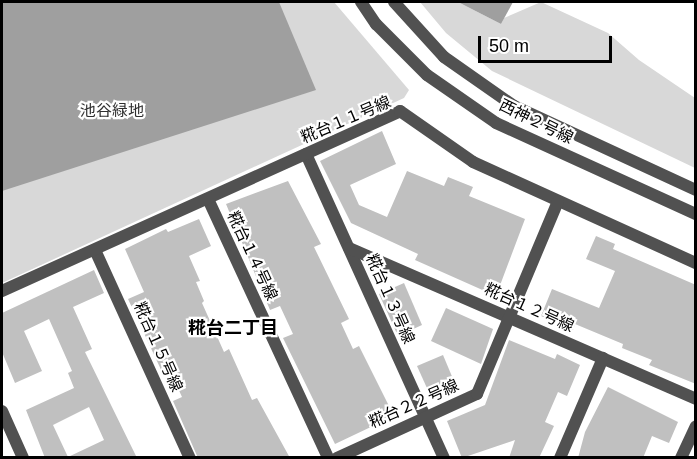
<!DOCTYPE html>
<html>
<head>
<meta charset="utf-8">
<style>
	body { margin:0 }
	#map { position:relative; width:697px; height:459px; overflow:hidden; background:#fff; font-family:Helvetica,"Noto Sans JP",sans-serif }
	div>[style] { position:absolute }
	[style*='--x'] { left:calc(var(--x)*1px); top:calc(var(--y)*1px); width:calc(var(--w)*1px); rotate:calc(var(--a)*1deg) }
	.green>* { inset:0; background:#d8d8d8 }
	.water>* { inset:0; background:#9f9f9f }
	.building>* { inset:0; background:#c0c0c0 }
	.minor>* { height:12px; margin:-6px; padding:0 6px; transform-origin:6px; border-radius:6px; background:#515151 }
	.tertiary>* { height:12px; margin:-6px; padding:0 6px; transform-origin:6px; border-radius:6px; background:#515151 }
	span { translate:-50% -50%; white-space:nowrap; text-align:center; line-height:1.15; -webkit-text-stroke:4.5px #fff; paint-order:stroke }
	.park-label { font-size:16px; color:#2f2f2f }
	.street-label { font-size:16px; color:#000 }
	.neighbourhood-label { font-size:18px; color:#000; font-weight:700 }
	.frame { position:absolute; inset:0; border:3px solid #000; pointer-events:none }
	.scale { position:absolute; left:478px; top:36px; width:134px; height:27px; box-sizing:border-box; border:3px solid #000; border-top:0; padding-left:8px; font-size:18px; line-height:21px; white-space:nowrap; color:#000; -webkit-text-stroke:4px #fff; paint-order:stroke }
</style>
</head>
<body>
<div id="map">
	<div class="green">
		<div style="clip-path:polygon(2px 2px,334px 2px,409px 90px,404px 98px,2px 283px)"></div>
		<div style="clip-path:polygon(420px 2px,458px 2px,501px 24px,504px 18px,541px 2px,608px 33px,639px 60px,695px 98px,695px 168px,492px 71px,446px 33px)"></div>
	</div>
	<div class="water">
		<div style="clip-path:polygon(2px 2px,279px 2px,316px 90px,2px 191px)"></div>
		<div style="clip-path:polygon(458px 2px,513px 2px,501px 24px)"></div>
	</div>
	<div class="building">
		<div style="clip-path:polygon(382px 131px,396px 164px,350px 185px,359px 205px,387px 217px,407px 171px,444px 186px,448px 177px,473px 187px,469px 196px,525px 219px,496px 296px,415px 260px,418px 254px,351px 223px,320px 161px)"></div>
		<div style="clip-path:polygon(288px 181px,321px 244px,314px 247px,349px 319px,341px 323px,353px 349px,359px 346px,394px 416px,335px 444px,283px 338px,293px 334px,280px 306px,270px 310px,226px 204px)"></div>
		<div style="clip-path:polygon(199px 219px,211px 246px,189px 256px,200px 281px,196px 282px,204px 301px,202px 303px,224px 352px,229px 349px,252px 400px,257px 398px,290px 458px,198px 458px,173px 401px,182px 397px,170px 371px,163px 374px,128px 299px,144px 292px,125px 249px,166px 229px,168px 232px)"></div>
		<div style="clip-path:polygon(596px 236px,615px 244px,613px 249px,696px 285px,696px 384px,649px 365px,652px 360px,622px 348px,623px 344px,575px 324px,573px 330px,541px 316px,552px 289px,599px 308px,615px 271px,586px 259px)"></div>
		<div style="clip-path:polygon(evenodd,94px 270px,104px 293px,73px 307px,92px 349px,85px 352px,137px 458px,45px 458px,26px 410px,74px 388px,68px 373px,72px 371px,49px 319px,24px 331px,42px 371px,15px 383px,2px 352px,2px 313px,94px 270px,89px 407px,104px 440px,68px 457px,53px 425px,89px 407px)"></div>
		<div style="clip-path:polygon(404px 283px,422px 325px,398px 336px,379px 294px)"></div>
		<div style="clip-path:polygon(446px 308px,493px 329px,481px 364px,431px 341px)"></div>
		<div style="clip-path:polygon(509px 340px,555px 359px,557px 354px,580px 365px,567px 396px,558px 392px,545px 422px,554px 426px,539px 458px,509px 458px,515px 440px,462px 458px,447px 421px,485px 405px)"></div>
		<div style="clip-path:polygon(443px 355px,456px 386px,431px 397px,417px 366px)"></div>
		<div style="clip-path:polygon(608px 387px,678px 422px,669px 443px,652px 436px,643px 458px,578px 458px,585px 432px)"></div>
	</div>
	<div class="minor">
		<div style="--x:306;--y:154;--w:334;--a:65.6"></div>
		<div style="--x:208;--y:199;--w:285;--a:65.1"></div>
		<div style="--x:349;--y:248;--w:378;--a:23.5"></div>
		<div style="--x:95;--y:250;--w:229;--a:65.5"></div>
		<div style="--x:2;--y:291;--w:437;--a:-24.3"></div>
		<div style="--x:400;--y:111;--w:89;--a:34.9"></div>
		<div style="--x:473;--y:162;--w:245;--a:24.4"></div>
		<div style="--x:2;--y:411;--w:51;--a:65.9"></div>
		<div style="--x:337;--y:458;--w:154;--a:-24.6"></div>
		<div style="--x:477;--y:394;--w:209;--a:-67.2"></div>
		<div style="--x:560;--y:458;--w:109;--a:-66.7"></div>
		<div style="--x:681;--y:458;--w:35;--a:-65"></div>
	</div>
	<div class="tertiary">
		<div style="--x:361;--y:2;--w:27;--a:56"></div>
		<div style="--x:376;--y:24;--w:72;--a:45"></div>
		<div style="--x:427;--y:75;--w:84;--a:34.8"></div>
		<div style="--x:496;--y:123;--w:220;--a:24.5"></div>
		<div style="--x:394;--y:2;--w:74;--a:47.7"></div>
		<div style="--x:444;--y:57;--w:85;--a:35"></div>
		<div style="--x:514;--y:106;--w:200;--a:24.8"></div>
	</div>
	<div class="park-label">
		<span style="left:112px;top:111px">池谷緑地</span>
	</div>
	<div class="street-label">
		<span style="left:346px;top:120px;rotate:-23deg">糀台１１号線</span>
		<span style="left:536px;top:122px;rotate:26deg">西神２号線</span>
		<span style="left:252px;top:256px;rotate:65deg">糀台１４号線</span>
		<span style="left:390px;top:299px;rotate:66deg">糀台１３号線</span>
		<span style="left:529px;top:308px;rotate:24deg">糀台１２号線</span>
		<span style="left:158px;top:347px;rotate:66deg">糀台１５号線</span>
		<span style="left:414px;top:404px;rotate:-24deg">糀台２２号線</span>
	</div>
	<div class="neighbourhood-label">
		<span style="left:233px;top:328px">糀台二丁目</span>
	</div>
	<div class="frame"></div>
	<div class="scale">50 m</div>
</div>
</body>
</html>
